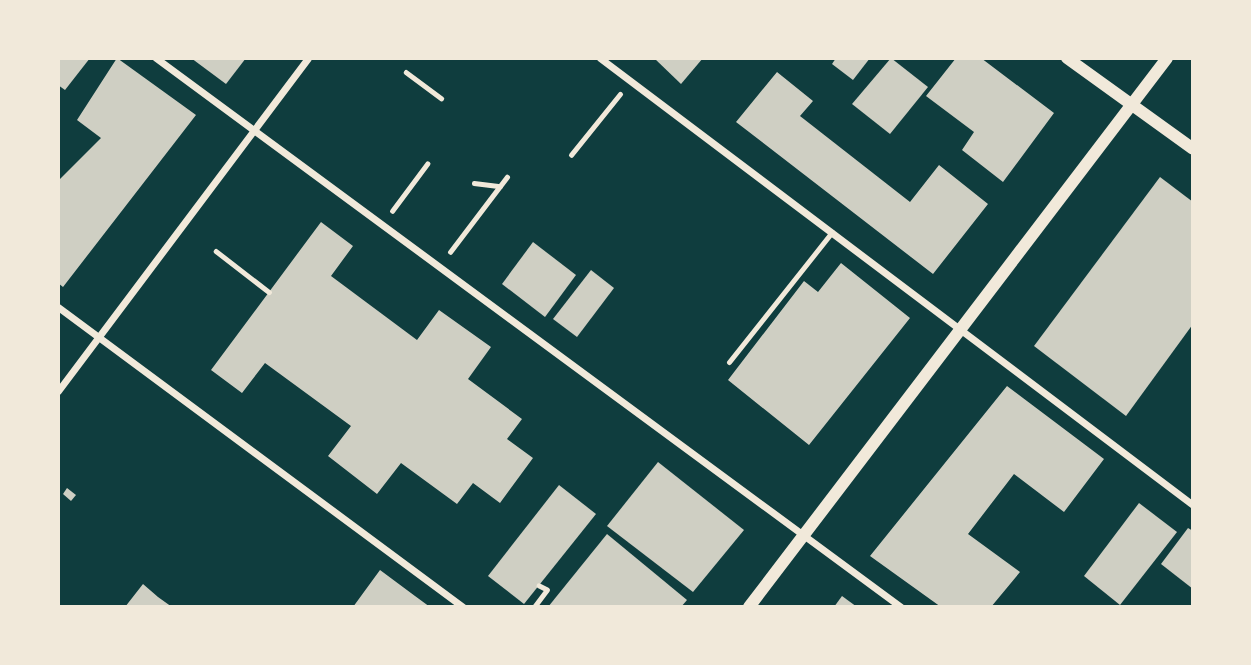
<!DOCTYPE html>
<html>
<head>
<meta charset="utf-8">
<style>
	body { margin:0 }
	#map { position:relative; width:1251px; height:665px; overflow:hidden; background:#0f3d3e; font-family:"Roboto Serif",serif }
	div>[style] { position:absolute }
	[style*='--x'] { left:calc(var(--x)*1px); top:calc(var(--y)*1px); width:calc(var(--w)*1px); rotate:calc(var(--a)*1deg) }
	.building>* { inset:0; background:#cfcfc3 }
	.path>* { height:4.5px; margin:-2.25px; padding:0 2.25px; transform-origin:2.25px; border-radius:2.25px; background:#f1e9da }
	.service>* { height:5px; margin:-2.5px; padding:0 2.5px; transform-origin:2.5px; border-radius:2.5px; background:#f1e9da }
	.minor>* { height:7px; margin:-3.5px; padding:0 3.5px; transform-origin:3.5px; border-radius:3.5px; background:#f1e9da }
	.tertiary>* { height:12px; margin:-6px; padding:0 6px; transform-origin:6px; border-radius:6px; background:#f1e9da }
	span { translate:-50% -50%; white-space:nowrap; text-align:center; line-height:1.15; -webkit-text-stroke:5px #f1e9da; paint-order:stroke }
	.frame { position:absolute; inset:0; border:60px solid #f1e9da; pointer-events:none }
</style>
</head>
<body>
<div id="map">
	<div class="building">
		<div style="clip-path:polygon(58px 58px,90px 58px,65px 90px,58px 85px)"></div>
		<div style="clip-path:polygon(117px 58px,196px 115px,63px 287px,58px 283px,58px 181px,101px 138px,77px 120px)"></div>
		<div style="clip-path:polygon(191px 58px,246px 58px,226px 84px)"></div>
		<div style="clip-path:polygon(654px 58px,703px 58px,681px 84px)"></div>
		<div style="clip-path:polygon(836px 58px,870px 58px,853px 80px,832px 64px)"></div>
		<div style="clip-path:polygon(891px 58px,928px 87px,890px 134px,852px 104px)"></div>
		<div style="clip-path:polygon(956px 58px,981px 58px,1054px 113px,1003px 182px,962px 150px,974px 132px,926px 96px)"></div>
		<div style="clip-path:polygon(777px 72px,813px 101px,800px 116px,910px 202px,939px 165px,988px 204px,933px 274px,736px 122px)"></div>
		<div style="clip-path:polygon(1160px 177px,1193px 202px,1193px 324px,1126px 416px,1034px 346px)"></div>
		<div style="clip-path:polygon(321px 222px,353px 246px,331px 276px,417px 340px,439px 310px,491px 347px,468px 379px,522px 419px,507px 439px,533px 458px,500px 503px,473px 483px,457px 504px,401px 463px,377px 494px,328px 456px,351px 426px,265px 363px,242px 393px,211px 370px)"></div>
		<div style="clip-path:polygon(533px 242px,576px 275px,545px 317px,502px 284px)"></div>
		<div style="clip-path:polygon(841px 263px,910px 318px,809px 445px,728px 380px,804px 281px,818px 292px)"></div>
		<div style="clip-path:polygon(591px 270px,614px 288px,577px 337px,553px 319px)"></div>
		<div style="clip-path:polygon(1007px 386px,1104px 459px,1064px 512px,1014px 474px,968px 534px,1020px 572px,991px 607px,941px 607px,870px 556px)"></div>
		<div style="clip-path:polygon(658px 462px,744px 530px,693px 592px,607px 526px)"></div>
		<div style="clip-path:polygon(559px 485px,596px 514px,524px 604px,488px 576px)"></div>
		<div style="clip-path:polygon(67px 488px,76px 495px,71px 501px,63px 494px)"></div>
		<div style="clip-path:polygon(1139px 503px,1177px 532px,1120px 605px,1084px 576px)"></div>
		<div style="clip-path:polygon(1188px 528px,1193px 531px,1193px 589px,1161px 564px)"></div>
		<div style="clip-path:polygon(607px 534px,687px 600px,681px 607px,548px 607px)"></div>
		<div style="clip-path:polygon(380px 570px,415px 596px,430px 607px,353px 607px)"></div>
		<div style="clip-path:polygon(143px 584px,158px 597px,172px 607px,125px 607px)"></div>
		<div style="clip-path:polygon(842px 596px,857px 607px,834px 607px)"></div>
	</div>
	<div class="path">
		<div style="--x:406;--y:72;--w:44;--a:36.6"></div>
		<div style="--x:571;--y:155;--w:78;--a:-51.2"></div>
		<div style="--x:474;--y:183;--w:26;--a:7"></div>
		<div style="--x:392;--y:211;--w:59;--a:-53.3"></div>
		<div style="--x:216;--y:251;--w:67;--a:37.7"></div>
		<div style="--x:450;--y:252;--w:94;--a:-52.8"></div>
		<div style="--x:534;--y:607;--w:21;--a:-53"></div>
		<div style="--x:547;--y:590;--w:9;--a:-153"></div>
	</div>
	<div class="service">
		<div style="--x:729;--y:362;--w:166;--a:-51.6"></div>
	</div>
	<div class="minor">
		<div style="--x:156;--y:58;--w:925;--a:36.39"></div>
		<div style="--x:600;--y:58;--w:743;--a:37.01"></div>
		<div style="--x:58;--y:307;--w:504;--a:36.53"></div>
		<div style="--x:58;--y:391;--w:416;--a:-53.1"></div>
	</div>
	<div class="tertiary">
		<div style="--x:1067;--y:58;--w:155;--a:35.8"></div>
		<div style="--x:749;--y:607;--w:690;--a:-52.71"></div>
	</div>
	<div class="frame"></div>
</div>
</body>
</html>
